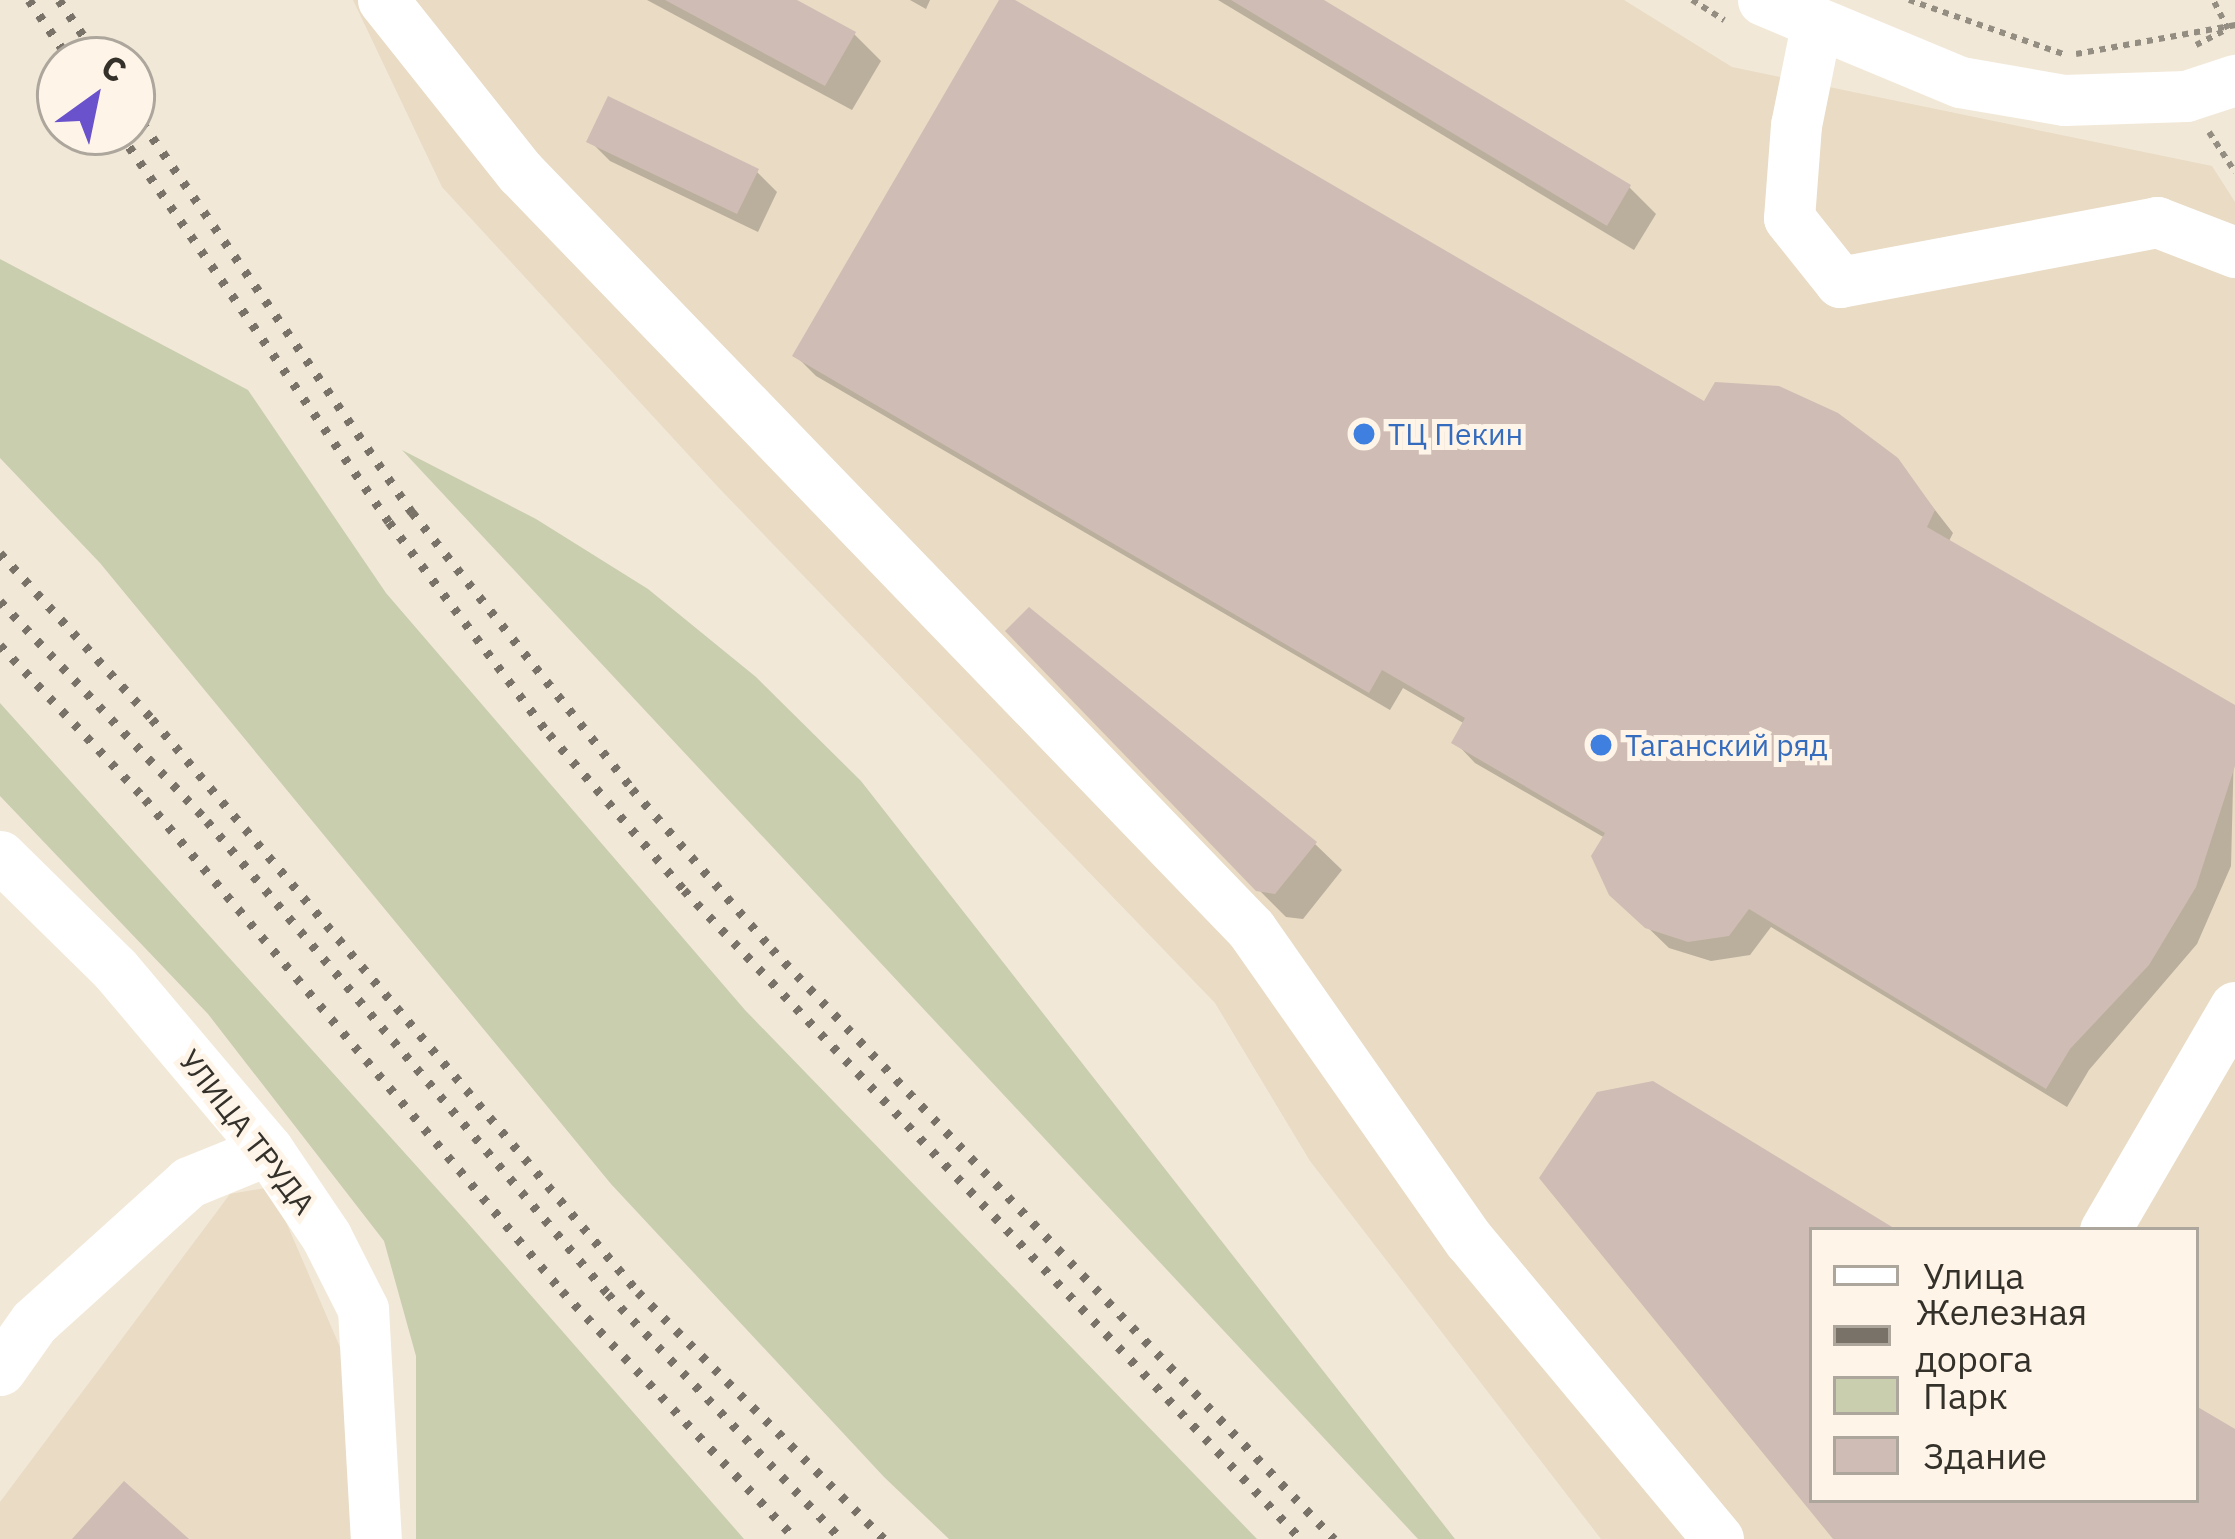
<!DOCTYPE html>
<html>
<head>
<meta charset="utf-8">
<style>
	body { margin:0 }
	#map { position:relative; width:2235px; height:1539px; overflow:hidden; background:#f2e8d7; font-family:"IBM Plex Sans",sans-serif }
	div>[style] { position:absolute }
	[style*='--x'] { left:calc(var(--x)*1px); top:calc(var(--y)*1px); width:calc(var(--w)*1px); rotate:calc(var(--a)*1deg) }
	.built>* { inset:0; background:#e9dbc4 }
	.green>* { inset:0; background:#c8ceae }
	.shadow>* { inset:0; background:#0003 }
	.building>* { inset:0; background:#cfbcb4 }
	.path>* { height:6px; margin-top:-3px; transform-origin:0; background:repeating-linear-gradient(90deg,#948d82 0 6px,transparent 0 12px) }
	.minor>* { height:51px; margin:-25.5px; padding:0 25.5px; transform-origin:25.5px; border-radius:25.5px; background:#fff }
	.rail>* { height:9px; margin-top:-4.5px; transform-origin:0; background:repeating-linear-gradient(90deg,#787268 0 6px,transparent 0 18px) }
	.dots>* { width:33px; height:33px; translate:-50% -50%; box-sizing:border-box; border:6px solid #fef5e8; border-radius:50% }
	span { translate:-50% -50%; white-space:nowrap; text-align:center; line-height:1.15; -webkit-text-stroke:10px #fef5e8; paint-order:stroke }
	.shop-label { font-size:30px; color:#366cbe }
	.left { translate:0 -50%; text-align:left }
	.street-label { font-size:30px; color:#34302a }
	.legend { position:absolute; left:1809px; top:1227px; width:390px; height:276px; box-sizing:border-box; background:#fef5e8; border:3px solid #ada69c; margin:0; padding:15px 21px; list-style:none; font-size:36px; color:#34302a }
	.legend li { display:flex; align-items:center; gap:24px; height:60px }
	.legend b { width:60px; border:3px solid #ada69c }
	.north { position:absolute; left:36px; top:36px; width:120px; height:120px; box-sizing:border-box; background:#fef5e8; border:3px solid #ada69c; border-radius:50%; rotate:33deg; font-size:33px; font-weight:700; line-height:48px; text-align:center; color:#34302a }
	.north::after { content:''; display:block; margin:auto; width:42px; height:54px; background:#6952cc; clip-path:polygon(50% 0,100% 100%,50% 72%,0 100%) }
</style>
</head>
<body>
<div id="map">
	<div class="built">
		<div style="clip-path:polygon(evenodd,353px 0,1624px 0,1732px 67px,2212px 166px,2235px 202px,2235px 1539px,1601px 1539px,1310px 1161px,1215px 1003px,718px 487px,442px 187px,353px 0,1812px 1230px,2196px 1230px,2196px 1500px,1812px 1500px,1812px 1230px)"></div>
		<div style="clip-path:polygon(271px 1187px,352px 1375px,351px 1539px,0 1539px,0 1502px,230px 1194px)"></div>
	</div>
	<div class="green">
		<div style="clip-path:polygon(0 259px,248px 390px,386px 593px,745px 1010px,1257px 1539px,949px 1539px,884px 1477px,611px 1184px,100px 563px,0 458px)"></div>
		<div style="clip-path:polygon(402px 450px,536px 519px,648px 589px,756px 677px,861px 781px,1455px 1539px,1418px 1539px)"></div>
		<div style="clip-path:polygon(0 703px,466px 1221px,744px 1539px,416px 1539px,416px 1356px,384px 1241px,208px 1014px,0 796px)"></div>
	</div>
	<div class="shadow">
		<div style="clip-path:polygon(647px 0,791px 0,854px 34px,881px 61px,852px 110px)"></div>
		<div style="clip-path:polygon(910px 0,930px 0,926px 9px)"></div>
		<div style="clip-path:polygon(1003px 0,1705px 405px,1896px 460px,1953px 533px,1948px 543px,2235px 708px,2231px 866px,2197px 944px,2089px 1070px,2067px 1107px,1771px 927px,1750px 955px,1711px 961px,1669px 948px,1612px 893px,1605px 838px,1475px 763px,1455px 742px,1465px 724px,1403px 688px,1390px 710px,816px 376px,796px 356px)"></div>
		<div style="clip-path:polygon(1218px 0,1318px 0,1629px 187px,1656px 214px,1634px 250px)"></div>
		<div style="clip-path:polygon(590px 141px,757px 172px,777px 192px,758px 232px,610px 161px)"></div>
		<div style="clip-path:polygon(1315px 844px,1342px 870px,1303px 919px,1286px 917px,1258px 889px)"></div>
	</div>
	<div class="building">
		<div style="clip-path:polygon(665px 0,797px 0,856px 32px,825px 86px)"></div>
		<div style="clip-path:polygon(999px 0,1015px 0,1704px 401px,1715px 382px,1779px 386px,1838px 413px,1898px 458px,1935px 510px,1927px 527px,2235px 705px,2235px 766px,2196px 887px,2149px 965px,2070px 1049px,2046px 1089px,1749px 909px,1729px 936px,1688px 942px,1645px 928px,1609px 895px,1591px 856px,1605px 833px,1451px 743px,1465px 718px,1382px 670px,1369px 693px,792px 356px)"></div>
		<div style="clip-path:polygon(1231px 0,1324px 0,1631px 185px,1607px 226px)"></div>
		<div style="clip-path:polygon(608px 96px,759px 169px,737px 214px,586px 142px)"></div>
		<div style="clip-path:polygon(1029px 607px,1317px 842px,1275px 894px,1256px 891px,1005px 631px)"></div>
		<div style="clip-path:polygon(1653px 1081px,1897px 1230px,1812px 1230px,1812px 1500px,2196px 1500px,2196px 1406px,2235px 1429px,2235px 1539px,1833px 1539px,1539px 1178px,1597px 1092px)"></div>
		<div style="clip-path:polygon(124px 1481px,189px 1539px,72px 1539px)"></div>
	</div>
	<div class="path">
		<div style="--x:1692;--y:0;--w:38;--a:32"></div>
		<div style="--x:1909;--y:0;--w:163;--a:19.3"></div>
		<div style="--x:2196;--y:45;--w:36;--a:-27"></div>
		<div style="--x:2228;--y:29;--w:33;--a:-117"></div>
		<div style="--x:2076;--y:54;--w:162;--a:-10.3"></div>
		<div style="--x:2209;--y:132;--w:48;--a:57"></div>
	</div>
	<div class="minor">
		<div style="--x:383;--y:0;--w:220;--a:51.5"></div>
		<div style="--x:520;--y:172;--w:1052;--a:46"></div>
		<div style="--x:1251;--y:929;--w:380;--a:55"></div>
		<div style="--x:1469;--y:1240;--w:389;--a:50.2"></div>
		<div style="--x:1763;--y:0;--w:213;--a:22.6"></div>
		<div style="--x:1960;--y:82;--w:106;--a:9.8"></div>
		<div style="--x:2064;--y:100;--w:122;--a:-1.9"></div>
		<div style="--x:2186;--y:96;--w:52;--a:-18.1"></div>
		<div style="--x:1816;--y:26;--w:101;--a:101.4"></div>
		<div style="--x:1796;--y:125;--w:93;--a:94.3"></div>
		<div style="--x:1789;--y:218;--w:82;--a:51.4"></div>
		<div style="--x:1840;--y:282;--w:323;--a:-10.7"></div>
		<div style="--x:2157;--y:222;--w:84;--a:21"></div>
		<div style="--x:0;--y:856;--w:161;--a:44.5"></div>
		<div style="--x:115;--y:969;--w:237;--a:49.8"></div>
		<div style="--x:268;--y:1150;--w:104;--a:56"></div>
		<div style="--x:326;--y:1236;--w:82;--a:63.1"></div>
		<div style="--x:363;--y:1309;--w:230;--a:86.8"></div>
		<div style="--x:2105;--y:1230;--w:258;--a:-59.8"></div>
		<div style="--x:0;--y:1370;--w:59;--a:-54.7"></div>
		<div style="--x:34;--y:1322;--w:209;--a:-42.1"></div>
		<div style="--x:189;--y:1182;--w:85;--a:-22.1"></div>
	</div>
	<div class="rail">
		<div style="--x:29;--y:0;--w:73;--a:55.7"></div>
		<div style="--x:59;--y:0;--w:73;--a:55.7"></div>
		<div style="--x:132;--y:108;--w:492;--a:55.3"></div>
		<div style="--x:412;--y:512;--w:354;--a:51.5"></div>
		<div style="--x:632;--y:789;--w:213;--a:48.8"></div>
		<div style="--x:772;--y:949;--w:815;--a:46.39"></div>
		<div style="--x:119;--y:132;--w:474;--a:55.3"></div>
		<div style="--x:389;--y:522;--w:266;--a:53"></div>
		<div style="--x:549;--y:734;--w:206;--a:49.1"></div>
		<div style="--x:684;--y:890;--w:895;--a:46.45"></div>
		<div style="--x:0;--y:553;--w:225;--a:47.5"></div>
		<div style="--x:152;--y:719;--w:751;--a:49.7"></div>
		<div style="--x:638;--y:1292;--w:349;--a:45.1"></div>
		<div style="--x:0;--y:601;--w:302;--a:46.7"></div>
		<div style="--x:207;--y:821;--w:620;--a:49.71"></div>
		<div style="--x:608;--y:1294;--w:338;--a:46.4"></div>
		<div style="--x:0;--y:645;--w:212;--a:46.7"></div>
		<div style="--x:145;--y:799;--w:645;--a:49.72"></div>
		<div style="--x:562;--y:1291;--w:341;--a:46.7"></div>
	</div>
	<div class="dots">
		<div style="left:1364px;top:434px;background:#3f7fe0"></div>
		<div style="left:1601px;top:745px;background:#3f7fe0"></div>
	</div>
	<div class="shop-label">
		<span class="left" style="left:1388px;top:434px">ТЦ Пекин</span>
		<span class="left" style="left:1625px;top:745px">Таганский ряд</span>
	</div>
	<div class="street-label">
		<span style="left:247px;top:1132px;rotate:52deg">УЛИЦА ТРУДА</span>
	</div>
	<ul class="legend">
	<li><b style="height:15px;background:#fff"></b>Улица</li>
	<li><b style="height:15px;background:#787268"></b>Железная дорога</li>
	<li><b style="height:33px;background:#c8ceae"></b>Парк</li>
	<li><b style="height:33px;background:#cfbcb4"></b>Здание</li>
	</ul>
	<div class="north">С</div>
</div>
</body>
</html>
